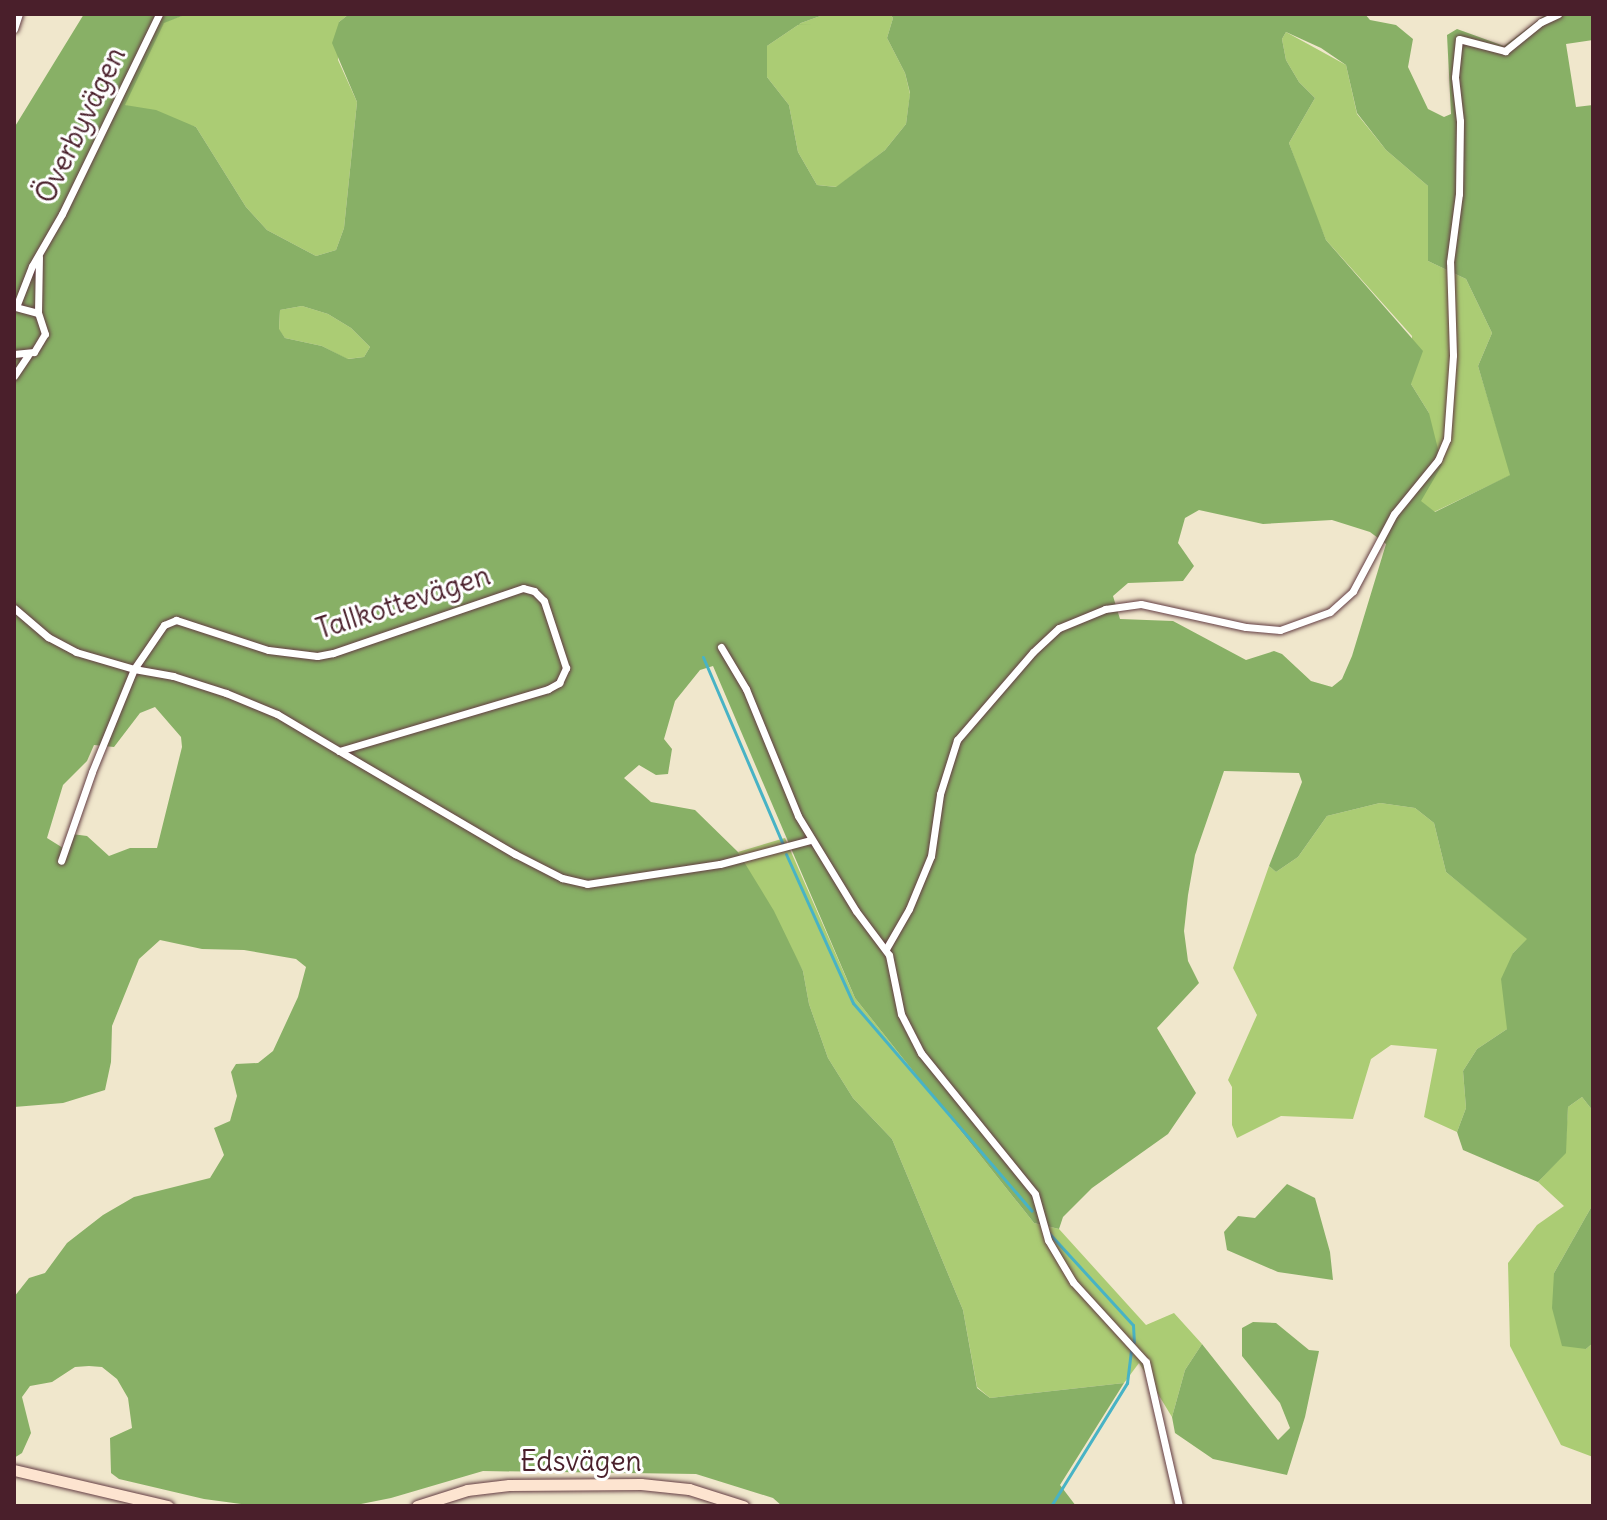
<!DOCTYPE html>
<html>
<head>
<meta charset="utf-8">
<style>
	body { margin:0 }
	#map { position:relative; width:1607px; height:1520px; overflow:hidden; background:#f0e7cc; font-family:Delius,sans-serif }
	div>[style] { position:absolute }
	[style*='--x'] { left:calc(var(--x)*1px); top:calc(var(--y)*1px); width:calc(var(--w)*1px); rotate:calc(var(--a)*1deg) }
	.green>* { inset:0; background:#abcc74 }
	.forest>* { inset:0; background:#88b066 }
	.stream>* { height:3px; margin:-1.5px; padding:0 1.5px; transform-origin:1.5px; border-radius:1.5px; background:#48b3c5 }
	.roads { filter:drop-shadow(0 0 2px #633d43) drop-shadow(0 0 2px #633d43) }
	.street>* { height:7px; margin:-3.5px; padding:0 3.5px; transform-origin:3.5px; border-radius:3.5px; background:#fff }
	.secondary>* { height:11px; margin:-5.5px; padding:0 5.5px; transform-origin:5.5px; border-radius:5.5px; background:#fde4d0 }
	span { translate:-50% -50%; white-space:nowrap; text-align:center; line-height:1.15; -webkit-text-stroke:6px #fff; paint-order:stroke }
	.street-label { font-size:28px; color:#4a1f2b }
	.frame { position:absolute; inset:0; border:16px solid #4a1f2b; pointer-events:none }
</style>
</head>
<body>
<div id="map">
	<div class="green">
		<div style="clip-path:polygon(187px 14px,349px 14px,339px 22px,338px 60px,357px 102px,344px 228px,336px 250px,316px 256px,267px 230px,246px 207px,196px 127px,124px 105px,164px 22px)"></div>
		<div style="clip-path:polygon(826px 14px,890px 14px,893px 18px,887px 38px,905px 73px,910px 94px,906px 124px,885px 150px,837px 187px,817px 185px,798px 152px,789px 105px,767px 77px,767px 46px,801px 23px)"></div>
		<div style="clip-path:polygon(1286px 32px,1346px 65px,1357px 114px,1386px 150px,1428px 186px,1428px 261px,1466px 279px,1492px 333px,1478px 366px,1511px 475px,1434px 512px,1420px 501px,1429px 413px,1411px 384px,1412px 336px,1326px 240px,1311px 204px,1289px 143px,1315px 98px,1299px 82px,1286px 60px,1282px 39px)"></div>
		<div style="clip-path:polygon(302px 306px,328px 314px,351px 328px,370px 347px,364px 357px,347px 359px,322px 346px,285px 338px,279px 330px,280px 310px)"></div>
		<div style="clip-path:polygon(1380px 803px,1415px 808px,1434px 823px,1446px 872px,1528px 939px,1513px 953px,1507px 1029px,1477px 1049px,1463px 1071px,1466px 1108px,1457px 1132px,1424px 1117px,1437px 1049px,1391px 1045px,1371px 1059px,1353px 1119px,1281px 1116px,1237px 1138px,1232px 1125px,1232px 1087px,1228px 1080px,1257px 1015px,1233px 968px,1269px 866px,1276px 872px,1298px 857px,1327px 816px)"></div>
		<div style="clip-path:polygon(785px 838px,855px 998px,1034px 1223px,1059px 1229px,1146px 1325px,1174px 1313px,1202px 1344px,1185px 1370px,1172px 1417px,1139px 1363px,1124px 1383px,990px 1398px,977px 1387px,963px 1310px,892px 1139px,853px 1098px,828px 1058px,809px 1004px,803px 971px,738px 852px)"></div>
		<div style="clip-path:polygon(1582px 1097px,1593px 1111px,1593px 1204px,1554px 1273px,1586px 1349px,1593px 1343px,1593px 1457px,1561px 1445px,1510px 1346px,1508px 1263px,1537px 1225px,1564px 1206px,1538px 1182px,1565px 1153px,1568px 1107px)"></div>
	</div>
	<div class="forest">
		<div style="clip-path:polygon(evenodd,84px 14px,187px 14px,164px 23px,125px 105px,156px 110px,196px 127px,246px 207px,267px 230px,316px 256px,336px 250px,344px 228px,357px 102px,332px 43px,339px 22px,349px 14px,826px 14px,801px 23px,767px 46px,767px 77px,789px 105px,798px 152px,817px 185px,836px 187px,885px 150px,906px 124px,910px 93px,905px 73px,887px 38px,893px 18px,890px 14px,1365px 14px,1370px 20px,1396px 25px,1413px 39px,1408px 67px,1428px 109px,1444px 117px,1451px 114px,1447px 35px,1457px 29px,1504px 46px,1546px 14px,1593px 14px,1593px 40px,1566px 44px,1576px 107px,1593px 105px,1593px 1111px,1582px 1097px,1568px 1107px,1566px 1153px,1538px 1182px,1463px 1150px,1457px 1132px,1466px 1108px,1463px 1071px,1477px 1049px,1507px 1029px,1501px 979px,1513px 953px,1527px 939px,1446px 872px,1434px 823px,1415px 808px,1380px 803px,1327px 816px,1298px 857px,1276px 872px,1269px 866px,1302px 782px,1299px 773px,1224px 771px,1195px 855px,1188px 895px,1184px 931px,1188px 961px,1199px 983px,1157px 1028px,1196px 1093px,1168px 1134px,1092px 1188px,1063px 1217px,1059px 1229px,1034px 1223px,855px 998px,713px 666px,700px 670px,675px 701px,664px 739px,672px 749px,668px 774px,656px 775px,639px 765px,624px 778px,651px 802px,695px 810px,738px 852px,774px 911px,803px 971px,809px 1004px,828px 1058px,853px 1098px,892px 1139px,963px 1310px,977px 1388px,990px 1398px,1124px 1383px,1060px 1485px,1076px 1506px,782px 1506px,773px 1498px,696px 1474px,483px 1471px,391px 1498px,351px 1506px,256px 1506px,204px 1499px,119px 1479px,111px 1473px,110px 1438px,132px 1428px,128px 1398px,117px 1379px,102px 1367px,89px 1366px,75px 1367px,52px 1382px,30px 1386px,22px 1397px,31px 1433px,22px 1453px,14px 1458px,14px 1297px,29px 1278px,45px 1273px,67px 1243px,103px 1215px,134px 1197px,210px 1178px,224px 1155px,214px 1128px,230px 1121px,237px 1096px,231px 1072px,236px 1064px,258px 1063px,273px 1051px,298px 997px,306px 967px,296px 959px,244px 950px,202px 949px,160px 940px,139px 959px,112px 1026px,111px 1062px,105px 1090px,63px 1103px,14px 1107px,14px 128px,84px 14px,1286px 32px,1321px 48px,1346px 65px,1357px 113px,1386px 150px,1428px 186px,1428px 261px,1466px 279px,1492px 333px,1478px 366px,1510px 475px,1435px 512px,1421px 501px,1442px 465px,1429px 413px,1411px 384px,1423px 351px,1326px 240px,1289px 143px,1315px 98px,1299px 82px,1286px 60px,1282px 39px,1286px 32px,84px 14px,302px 306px,328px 314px,351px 328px,370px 347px,364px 357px,348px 359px,322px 346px,285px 338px,279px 329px,280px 310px,302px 306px,84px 14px,1199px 510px,1263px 524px,1332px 520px,1370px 532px,1386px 544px,1352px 656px,1342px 679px,1332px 687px,1311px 681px,1282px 654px,1274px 651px,1246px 660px,1173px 621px,1120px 619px,1113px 596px,1128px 583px,1183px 581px,1194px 566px,1178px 543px,1185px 518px,1199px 510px,84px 14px,155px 707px,181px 737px,182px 747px,157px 848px,130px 848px,109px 856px,87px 836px,72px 834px,63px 848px,47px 838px,63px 785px,87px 761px,94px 745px,114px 747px,140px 713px,155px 707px)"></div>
		<div style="clip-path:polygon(1287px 1184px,1315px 1198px,1330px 1252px,1333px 1280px,1278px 1272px,1227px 1250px,1224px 1232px,1238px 1216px,1255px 1218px)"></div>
		<div style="clip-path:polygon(1593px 1204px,1593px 1343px,1586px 1349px,1562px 1346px,1552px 1308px,1554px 1273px)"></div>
		<div style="clip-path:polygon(1253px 1322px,1276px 1323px,1309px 1350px,1319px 1351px,1305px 1417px,1287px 1475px,1213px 1459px,1175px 1433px,1172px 1417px,1185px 1370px,1202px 1344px,1278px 1440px,1290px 1428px,1280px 1403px,1242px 1356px,1242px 1328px)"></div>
	</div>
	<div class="stream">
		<div style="--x:703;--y:657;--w:204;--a:66.9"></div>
		<div style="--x:786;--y:854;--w:163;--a:65.8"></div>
		<div style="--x:853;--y:1003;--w:274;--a:49.3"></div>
		<div style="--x:1048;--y:1232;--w:126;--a:47.6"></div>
		<div style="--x:1133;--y:1325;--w:17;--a:87"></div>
		<div style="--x:1051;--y:1506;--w:145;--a:-58.3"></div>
		<div style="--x:1127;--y:1383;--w:33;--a:-83"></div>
	</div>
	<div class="roads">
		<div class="street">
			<div style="--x:14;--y:29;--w:16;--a:-72"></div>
			<div style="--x:16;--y:307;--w:44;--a:-68.7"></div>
			<div style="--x:32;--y:266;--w:60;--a:-60"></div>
			<div style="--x:62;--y:214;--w:222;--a:-64.1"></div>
			<div style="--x:38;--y:313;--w:56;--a:-89"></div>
			<div style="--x:14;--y:354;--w:20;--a:-6"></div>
			<div style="--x:34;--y:352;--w:21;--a:-59"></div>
			<div style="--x:45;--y:334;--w:22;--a:-108"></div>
			<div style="--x:38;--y:313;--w:23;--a:-165"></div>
			<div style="--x:14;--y:376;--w:25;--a:-56"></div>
			<div style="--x:14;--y:608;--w:45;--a:40.5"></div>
			<div style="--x:48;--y:637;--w:32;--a:28"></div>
			<div style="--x:76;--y:652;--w:60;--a:16.3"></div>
			<div style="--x:134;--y:669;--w:40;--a:10"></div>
			<div style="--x:173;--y:676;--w:56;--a:17.8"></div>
			<div style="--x:226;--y:693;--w:55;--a:22.4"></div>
			<div style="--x:277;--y:714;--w:72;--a:30.8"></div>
			<div style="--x:339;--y:751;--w:218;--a:-16.5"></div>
			<div style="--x:548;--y:689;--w:13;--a:-29"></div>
			<div style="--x:559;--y:683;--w:17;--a:-65"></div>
			<div style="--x:566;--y:668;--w:71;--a:-108.2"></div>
			<div style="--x:544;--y:601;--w:14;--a:-135"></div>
			<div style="--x:534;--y:591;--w:11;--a:-165"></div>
			<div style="--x:523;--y:588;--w:201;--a:161.1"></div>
			<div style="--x:333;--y:653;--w:16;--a:169"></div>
			<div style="--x:317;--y:656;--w:49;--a:-173"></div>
			<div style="--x:268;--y:650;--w:97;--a:-161.9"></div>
			<div style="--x:176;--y:620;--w:13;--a:157"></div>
			<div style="--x:164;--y:625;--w:53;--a:124.3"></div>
			<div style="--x:134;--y:669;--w:111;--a:112.2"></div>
			<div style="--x:92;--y:772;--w:94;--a:109.2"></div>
			<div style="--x:721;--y:647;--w:49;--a:59.2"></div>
			<div style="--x:746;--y:689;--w:137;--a:67.7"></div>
			<div style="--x:798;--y:816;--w:111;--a:58.6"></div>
			<div style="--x:856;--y:911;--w:55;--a:53.1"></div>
			<div style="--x:889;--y:955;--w:60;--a:78.5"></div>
			<div style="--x:901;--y:1014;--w:44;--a:62.9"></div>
			<div style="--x:921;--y:1053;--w:181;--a:51"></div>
			<div style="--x:1035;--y:1194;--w:48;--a:74.2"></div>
			<div style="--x:1048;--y:1240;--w:49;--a:59.2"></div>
			<div style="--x:1073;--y:1282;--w:108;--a:47.6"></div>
			<div style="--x:1146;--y:1362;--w:148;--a:77.1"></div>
			<div style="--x:341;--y:752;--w:202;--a:30.4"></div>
			<div style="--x:515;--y:854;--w:53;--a:27.1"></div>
			<div style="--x:562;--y:878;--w:26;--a:13"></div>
			<div style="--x:587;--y:884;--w:134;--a:-8.6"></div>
			<div style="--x:720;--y:864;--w:94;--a:-14.8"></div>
			<div style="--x:886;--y:949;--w:46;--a:-60.1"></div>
			<div style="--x:909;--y:909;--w:57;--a:-67.5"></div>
			<div style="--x:931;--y:856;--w:63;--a:-81.7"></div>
			<div style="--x:940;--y:794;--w:57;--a:-72.5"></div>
			<div style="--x:957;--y:740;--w:116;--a:-49.2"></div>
			<div style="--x:1033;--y:652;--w:35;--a:-43"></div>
			<div style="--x:1059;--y:628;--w:50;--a:-22.4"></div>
			<div style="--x:1105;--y:609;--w:36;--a:-8"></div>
			<div style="--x:1141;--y:604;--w:107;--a:12.4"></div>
			<div style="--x:1246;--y:627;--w:34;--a:5"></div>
			<div style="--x:1280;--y:630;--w:53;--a:-19.8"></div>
			<div style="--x:1330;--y:612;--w:31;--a:-42"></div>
			<div style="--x:1353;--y:591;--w:87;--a:-62"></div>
			<div style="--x:1394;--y:514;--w:70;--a:-50.8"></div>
			<div style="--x:1438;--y:460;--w:23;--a:-67"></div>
			<div style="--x:1447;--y:439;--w:84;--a:-85.9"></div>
			<div style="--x:1453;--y:355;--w:93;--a:-91.8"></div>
			<div style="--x:1450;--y:262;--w:69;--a:-82.5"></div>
			<div style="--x:1459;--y:194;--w:73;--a:-89.2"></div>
			<div style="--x:1460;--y:121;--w:44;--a:-96.5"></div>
			<div style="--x:1455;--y:77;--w:38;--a:-84"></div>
			<div style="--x:1459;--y:39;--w:48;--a:14.6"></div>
			<div style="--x:1505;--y:51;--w:46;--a:-38.9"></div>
			<div style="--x:1541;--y:22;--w:19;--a:-25"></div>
		</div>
		<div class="secondary">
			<div style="--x:14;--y:1470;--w:158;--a:13.2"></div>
			<div style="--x:417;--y:1506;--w:52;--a:-17.7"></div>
			<div style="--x:467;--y:1490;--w:42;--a:-6.8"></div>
			<div style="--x:509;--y:1485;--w:132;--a:-0.4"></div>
			<div style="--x:641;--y:1484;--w:48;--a:5.9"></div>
			<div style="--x:689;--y:1489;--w:57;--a:17.5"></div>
		</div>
	</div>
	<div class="street-label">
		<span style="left:80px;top:125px;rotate:-64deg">Överbyvägen</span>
		<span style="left:403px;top:602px;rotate:-18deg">Tallkottevägen</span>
		<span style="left:581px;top:1461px">Edsvägen</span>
	</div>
	<div class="frame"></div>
</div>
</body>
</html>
